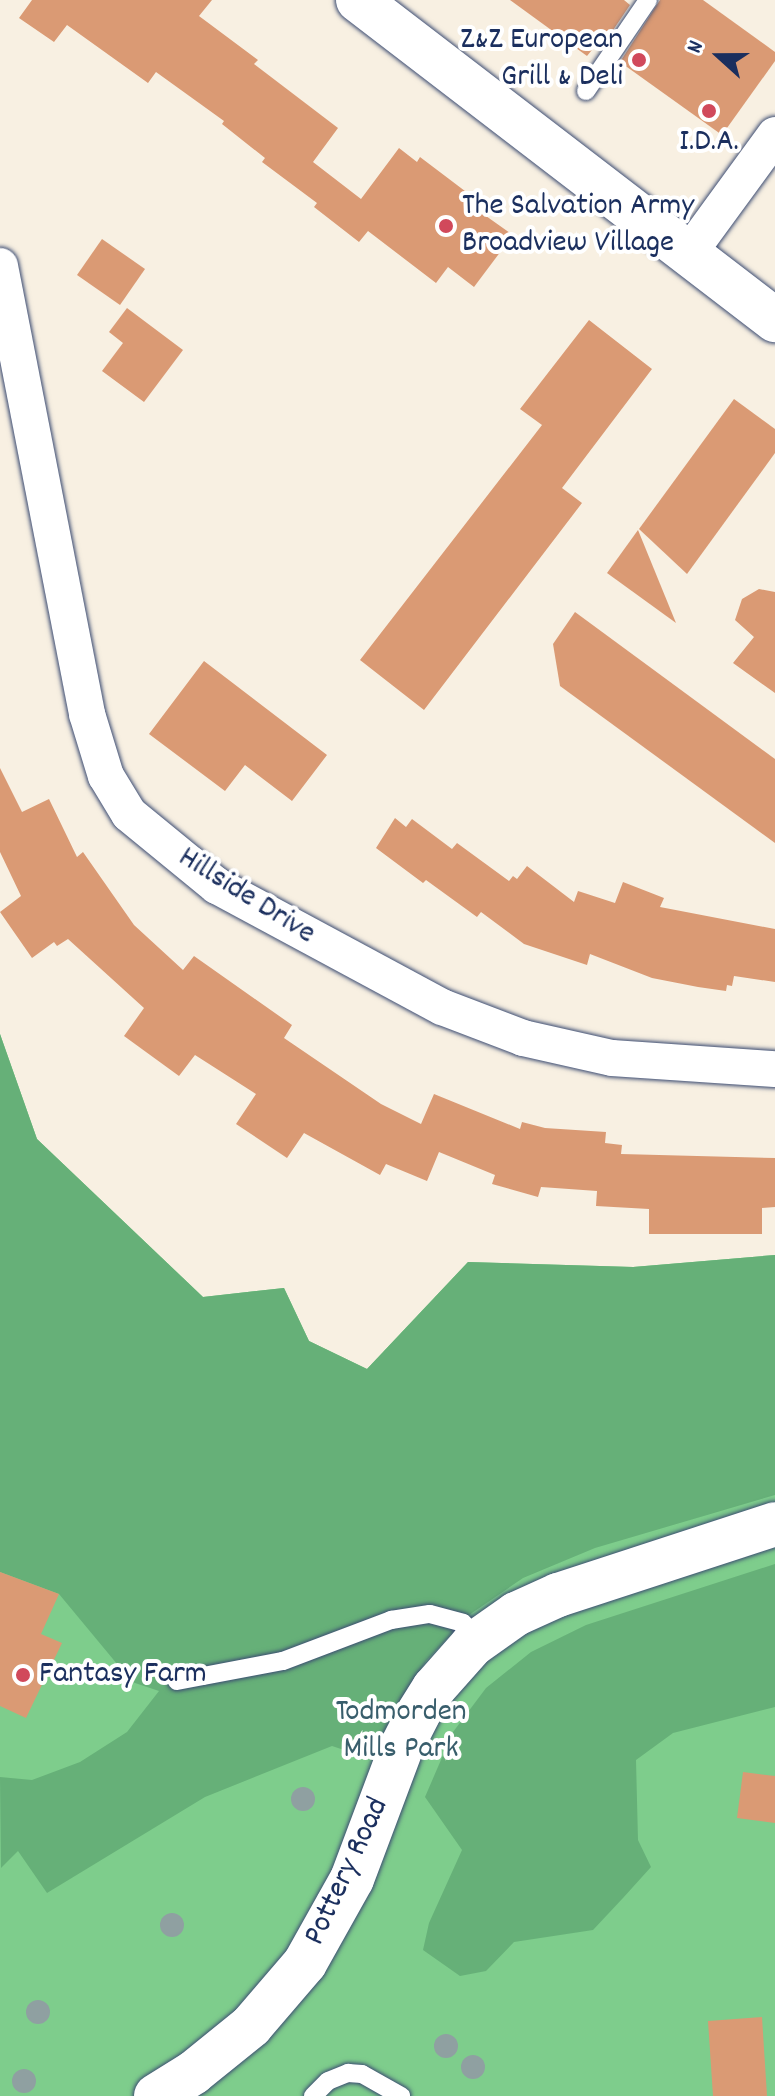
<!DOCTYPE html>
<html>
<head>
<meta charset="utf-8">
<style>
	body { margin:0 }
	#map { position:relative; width:775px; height:2096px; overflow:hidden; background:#f8f0e2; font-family:Dekko,sans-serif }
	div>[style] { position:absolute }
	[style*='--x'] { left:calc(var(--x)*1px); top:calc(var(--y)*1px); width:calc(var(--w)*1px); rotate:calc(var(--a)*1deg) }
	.green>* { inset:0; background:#7ecd8c }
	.forest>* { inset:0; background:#66b078 }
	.building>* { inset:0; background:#da9a74 }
	.roads { filter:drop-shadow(0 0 2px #3c4c72) drop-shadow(0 0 2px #3c4c72) }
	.lane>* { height:18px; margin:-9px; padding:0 9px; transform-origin:9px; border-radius:9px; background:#fff }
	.street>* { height:36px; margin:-18px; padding:0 18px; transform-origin:18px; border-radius:18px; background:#fff }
	.secondary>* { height:44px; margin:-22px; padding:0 22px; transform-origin:22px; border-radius:22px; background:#fff }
	.trees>* { width:24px; height:24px; margin:-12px; border-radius:50%; background:#8fa0a1 }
	.dots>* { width:22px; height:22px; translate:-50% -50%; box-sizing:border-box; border:4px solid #fff; border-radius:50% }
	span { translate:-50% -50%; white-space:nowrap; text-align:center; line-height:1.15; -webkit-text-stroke:8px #fff; paint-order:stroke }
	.poi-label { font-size:32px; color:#1b2f5e }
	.right { translate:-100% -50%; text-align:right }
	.left { translate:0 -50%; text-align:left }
	.street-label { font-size:32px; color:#1b2f5e }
	.park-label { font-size:32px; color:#395e6c }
	.north { position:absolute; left:679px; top:16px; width:80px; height:80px; -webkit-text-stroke:6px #fff; paint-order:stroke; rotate:291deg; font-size:22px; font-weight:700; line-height:32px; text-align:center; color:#1b2f5e }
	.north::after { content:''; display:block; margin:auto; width:28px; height:36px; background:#1b2f5e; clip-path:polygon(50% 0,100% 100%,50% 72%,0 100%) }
</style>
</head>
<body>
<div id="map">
	<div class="green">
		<div style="clip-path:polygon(0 1034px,37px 1139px,203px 1297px,284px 1288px,309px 1341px,367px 1369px,468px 1262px,633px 1267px,775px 1255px,775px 2096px,0 2096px)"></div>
	</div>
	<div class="forest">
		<div style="clip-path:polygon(0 1034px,37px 1139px,203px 1297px,284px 1288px,309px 1341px,367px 1369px,468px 1262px,633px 1267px,775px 1255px,775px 1495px,595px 1548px,523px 1578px,469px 1615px,426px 1661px,394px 1710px,374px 1760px,332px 1746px,205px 1797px,47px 1893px,18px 1851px,1px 1868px,0 1777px,32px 1780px,80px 1762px,127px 1732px,159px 1691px,132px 1682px,59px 1594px,0 1572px)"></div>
		<div style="clip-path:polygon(775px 1564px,775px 1707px,673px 1733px,636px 1760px,638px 1840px,651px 1867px,623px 1898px,593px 1930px,514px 1942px,486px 1971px,460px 1976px,423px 1950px,429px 1923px,462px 1850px,425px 1797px,453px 1732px,486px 1688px,531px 1652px,586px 1625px)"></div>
	</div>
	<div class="building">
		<div style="clip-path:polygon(32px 0,212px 0,199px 16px,258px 60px,254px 64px,338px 128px,313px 162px,361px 199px,399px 148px,417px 162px,420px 157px,490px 210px,486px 216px,513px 235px,474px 287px,448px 267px,436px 283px,368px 231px,359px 242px,314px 207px,317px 203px,262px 162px,265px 158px,222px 124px,224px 121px,156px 72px,148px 83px,67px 25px,54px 42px,19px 18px)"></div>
		<div style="clip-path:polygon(510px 0,624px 0,630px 5px,601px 48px,596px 45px,587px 56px)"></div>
		<div style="clip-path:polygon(660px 0,703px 0,775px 52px,775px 61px,722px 135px,620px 62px)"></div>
		<div style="clip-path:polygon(102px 239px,145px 269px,120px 305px,77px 275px)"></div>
		<div style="clip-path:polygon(127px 308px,183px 350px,144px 402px,102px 371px,123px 343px,109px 332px)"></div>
		<div style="clip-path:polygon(589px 320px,652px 369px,562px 488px,582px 503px,424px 710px,360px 660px,542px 425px,520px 409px)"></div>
		<div style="clip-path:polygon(734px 399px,775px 429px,775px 453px,687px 574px,639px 529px)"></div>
		<div style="clip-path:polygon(638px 530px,676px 623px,607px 573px)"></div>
		<div style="clip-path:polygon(759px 589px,775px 592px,775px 693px,733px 663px,754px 637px,735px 620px,742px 599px)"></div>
		<div style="clip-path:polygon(575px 612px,775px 759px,775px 843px,560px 686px,553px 644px)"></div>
		<div style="clip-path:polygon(204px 661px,327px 755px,292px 801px,245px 765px,225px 791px,149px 734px)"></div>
		<div style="clip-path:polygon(0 768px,22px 812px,49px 799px,77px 857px,83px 852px,134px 925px,183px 970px,194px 956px,292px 1025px,284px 1038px,381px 1104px,421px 1124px,434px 1094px,520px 1129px,522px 1122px,545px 1128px,606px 1132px,605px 1143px,622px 1145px,621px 1154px,775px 1158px,775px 1207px,762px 1208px,762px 1234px,649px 1234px,649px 1209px,596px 1206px,597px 1191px,541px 1187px,538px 1197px,492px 1184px,495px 1175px,439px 1152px,427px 1181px,386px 1164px,380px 1175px,304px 1133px,287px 1158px,236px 1124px,256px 1094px,195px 1055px,179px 1076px,124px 1036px,144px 1008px,68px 939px,57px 946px,54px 942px,32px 958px,0 912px,21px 896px,0 852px)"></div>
		<div style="clip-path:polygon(395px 818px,406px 827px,412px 819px,452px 849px,457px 843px,509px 881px,513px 876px,517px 879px,527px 866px,574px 902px,578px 891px,615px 903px,623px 882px,664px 898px,660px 907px,775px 929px,775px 982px,734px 976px,732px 986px,727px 985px,726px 991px,698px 987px,652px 978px,590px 954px,587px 965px,524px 944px,481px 912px,477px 917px,426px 880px,423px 883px,376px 848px)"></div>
		<div style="clip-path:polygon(0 1572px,59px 1594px,41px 1634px,62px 1643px,26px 1718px,0 1706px)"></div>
		<div style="clip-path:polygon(743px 1772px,775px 1776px,775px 1823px,737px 1818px)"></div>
		<div style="clip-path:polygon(762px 2017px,767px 2096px,713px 2096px,708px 2021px)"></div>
	</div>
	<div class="roads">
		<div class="lane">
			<div style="--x:586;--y:91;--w:110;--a:-55.7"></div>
			<div style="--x:177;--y:1681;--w:108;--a:-10.7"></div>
			<div style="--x:283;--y:1661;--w:116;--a:-20.8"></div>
			<div style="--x:391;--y:1620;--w:39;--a:-9"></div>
			<div style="--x:430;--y:1614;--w:34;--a:15"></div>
			<div style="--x:463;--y:1623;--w:22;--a:51"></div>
			<div style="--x:313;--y:2096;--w:21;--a:-45"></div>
			<div style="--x:328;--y:2081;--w:22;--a:-22"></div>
			<div style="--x:348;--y:2073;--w:14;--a:4"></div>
			<div style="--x:362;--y:2074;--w:45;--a:29.4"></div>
		</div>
		<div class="street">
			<div style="--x:689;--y:253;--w:146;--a:-53.9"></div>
			<div style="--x:0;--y:266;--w:456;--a:79"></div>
			<div style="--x:87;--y:714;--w:65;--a:73"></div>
			<div style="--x:106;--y:776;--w:44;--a:58.8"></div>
			<div style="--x:129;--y:814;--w:114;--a:39.3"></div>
			<div style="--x:217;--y:886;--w:255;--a:28.3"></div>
			<div style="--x:442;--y:1007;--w:87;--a:20.9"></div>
			<div style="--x:523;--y:1038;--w:91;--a:12.7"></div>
			<div style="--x:612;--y:1058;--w:163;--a:3.9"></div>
		</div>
		<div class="secondary">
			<div style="--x:358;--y:0;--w:526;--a:37.5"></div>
			<div style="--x:156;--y:2096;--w:44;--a:-31.9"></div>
			<div style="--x:193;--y:2073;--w:75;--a:-39"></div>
			<div style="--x:251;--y:2026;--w:83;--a:-49.4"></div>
			<div style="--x:305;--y:1963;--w:96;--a:-60.8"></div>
			<div style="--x:352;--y:1879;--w:142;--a:-69.4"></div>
			<div style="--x:402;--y:1746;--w:38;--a:-63"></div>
			<div style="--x:419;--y:1712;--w:28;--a:-58"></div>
			<div style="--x:434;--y:1688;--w:57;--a:-48.5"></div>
			<div style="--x:472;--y:1645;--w:54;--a:-35.2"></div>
			<div style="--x:516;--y:1614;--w:46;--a:-24.3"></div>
			<div style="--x:558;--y:1595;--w:228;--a:-18.1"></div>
		</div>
	</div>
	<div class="trees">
		<div style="left:303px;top:1799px"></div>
		<div style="left:172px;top:1925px"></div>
		<div style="left:38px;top:2012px"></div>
		<div style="left:446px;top:2046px"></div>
		<div style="left:473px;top:2067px"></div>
		<div style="left:24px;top:2081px"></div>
	</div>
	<div class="dots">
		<div style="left:639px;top:60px;background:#d1495b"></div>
		<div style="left:709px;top:111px;background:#d1495b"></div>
		<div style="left:446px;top:226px;background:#d1495b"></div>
		<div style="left:23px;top:1675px;background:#d1495b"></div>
	</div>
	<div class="poi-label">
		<span class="right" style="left:623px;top:60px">Z&amp;Z European<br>Grill &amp; Deli</span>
		<span style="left:709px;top:143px">I.D.A.</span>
		<span class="left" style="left:462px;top:226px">The Salvation Army<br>Broadview Village</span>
		<span class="left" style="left:39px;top:1675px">Fantasy Farm</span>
	</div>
	<div class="street-label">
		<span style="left:246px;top:897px;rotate:32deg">Hillside Drive</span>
		<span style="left:348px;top:1872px;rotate:-65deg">Pottery Road</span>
	</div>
	<div class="park-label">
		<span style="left:401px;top:1732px">Todmorden<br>Mills Park</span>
	</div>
	<div class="north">N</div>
</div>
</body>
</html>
